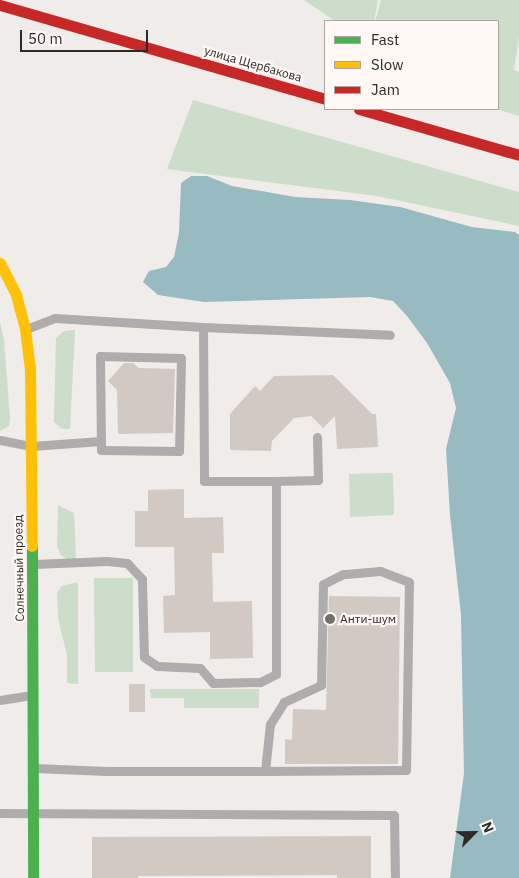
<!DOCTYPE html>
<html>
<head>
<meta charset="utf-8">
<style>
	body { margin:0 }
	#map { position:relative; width:519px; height:878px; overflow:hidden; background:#efece9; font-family:"IBM Plex Sans",sans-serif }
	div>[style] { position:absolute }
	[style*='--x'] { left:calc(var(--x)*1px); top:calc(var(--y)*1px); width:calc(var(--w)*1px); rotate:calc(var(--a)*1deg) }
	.green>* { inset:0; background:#ccddc9 }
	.water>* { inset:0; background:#98bbc2 }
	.building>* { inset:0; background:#d2c9c3 }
	.lane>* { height:9px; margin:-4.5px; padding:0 4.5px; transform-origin:4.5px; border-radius:4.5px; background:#aeacac }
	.fast>* { height:11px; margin:-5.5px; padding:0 5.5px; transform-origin:5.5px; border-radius:5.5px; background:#4caf50 }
	.slow>* { height:11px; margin:-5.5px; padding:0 5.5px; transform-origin:5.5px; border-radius:5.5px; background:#ffc107 }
	.jam>* { height:11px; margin:-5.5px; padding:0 5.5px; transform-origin:5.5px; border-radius:5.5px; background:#c62828 }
	.dots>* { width:14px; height:14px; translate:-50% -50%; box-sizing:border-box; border:2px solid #fff8f5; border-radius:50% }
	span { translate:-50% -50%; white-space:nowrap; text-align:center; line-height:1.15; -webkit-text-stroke:4.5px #fff8f5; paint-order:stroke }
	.street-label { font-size:12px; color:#2d2a29 }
	.poi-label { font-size:12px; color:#2d2a29 }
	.left { translate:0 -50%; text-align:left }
	.legend { position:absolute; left:324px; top:20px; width:175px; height:90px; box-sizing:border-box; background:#fff8f5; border:1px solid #aba6a3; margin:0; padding:6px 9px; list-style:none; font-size:15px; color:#2d2a29 }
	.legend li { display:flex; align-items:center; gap:10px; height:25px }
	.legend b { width:25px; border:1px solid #aba6a3 }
	.north { position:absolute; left:449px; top:808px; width:50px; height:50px; -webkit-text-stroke:4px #fff8f5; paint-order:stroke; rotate:67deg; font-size:14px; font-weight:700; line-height:20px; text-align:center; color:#2d2a29 }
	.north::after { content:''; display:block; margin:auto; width:18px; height:22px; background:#2d2a29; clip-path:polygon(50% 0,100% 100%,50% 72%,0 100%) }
	.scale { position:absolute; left:20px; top:30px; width:128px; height:22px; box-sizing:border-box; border:2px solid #2d2a29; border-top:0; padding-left:6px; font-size:15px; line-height:18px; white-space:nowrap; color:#2d2a29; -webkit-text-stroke:4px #fff8f5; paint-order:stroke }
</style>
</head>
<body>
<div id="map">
	<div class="green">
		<div style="clip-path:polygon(304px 0,378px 0,374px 21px,335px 21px)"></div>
		<div style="clip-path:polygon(381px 0,519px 0,519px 37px,514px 70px,519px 72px,519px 116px,497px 109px,498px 21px,375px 21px)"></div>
		<div style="clip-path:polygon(193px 100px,519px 192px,519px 226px,377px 196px,167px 169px)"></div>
		<div style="clip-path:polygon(0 322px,4px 340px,10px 418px,9px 426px,0 431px)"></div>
		<div style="clip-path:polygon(75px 330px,70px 429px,62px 429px,54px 422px,56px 338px,64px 331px)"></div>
		<div style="clip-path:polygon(393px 473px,394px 515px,350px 517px,349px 474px)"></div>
		<div style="clip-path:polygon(58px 505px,74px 513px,76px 559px,67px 559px,61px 555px,57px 547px)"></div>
		<div style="clip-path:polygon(94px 578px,133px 578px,133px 672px,95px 672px)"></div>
		<div style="clip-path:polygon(78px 582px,78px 684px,67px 683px,67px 655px,58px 618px,57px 593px,62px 586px)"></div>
		<div style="clip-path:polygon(150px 689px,259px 689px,259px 708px,184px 708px,184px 698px,151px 698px)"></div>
	</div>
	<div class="water">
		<div style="clip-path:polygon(191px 176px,207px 176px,232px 186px,295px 197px,350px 200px,400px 207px,472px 227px,515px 232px,519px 235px,519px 878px,450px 878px,464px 773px,461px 615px,450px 515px,446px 449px,456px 408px,450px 383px,427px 343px,407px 316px,393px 301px,370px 297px,204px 302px,158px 295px,143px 282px,149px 271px,166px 267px,174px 257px,179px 233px,181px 183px)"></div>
	</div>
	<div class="building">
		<div style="clip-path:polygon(124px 363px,133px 363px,139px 368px,175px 369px,173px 433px,118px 434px,117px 390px,108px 381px)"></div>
		<div style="clip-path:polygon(333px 375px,372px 414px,376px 414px,378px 447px,337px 449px,335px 416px,323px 428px,311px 416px,294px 418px,272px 441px,271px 451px,230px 450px,230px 414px,255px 386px,260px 391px,274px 376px)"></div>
		<div style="clip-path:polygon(184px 489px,184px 518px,223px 517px,224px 553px,212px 553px,213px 602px,252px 601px,253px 658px,210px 659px,210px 632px,164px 633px,163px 596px,175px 595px,174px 547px,135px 547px,135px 511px,148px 511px,148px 490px)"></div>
		<div style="clip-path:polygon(329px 596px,400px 597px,398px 764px,285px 764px,285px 739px,292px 740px,293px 709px,326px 710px)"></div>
		<div style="clip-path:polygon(129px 684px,145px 684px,145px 712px,129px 712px)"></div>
		<div style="clip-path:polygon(371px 836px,371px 878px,337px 878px,337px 875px,138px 876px,138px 878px,92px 878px,92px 837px)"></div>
	</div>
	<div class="lane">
		<div style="--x:203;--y:327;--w:187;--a:2.4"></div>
		<div style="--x:26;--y:329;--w:31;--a:-21"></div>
		<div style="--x:55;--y:318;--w:148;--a:3.5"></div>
		<div style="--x:203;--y:327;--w:154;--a:89.6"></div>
		<div style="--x:204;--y:481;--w:72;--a:0"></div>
		<div style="--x:276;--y:481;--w:193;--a:90"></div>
		<div style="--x:276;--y:674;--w:18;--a:153"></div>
		<div style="--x:260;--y:682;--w:47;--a:178.8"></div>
		<div style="--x:213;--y:683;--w:20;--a:-131"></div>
		<div style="--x:200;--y:668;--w:43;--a:-177.3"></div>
		<div style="--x:157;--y:666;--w:16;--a:-145"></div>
		<div style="--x:144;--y:657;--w:78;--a:-91.5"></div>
		<div style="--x:142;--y:579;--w:22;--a:-133"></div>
		<div style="--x:127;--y:563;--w:20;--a:-174"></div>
		<div style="--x:107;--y:561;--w:74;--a:177.7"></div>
		<div style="--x:100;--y:356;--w:81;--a:1.4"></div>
		<div style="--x:181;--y:358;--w:93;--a:91.2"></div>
		<div style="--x:179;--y:451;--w:78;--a:-179.3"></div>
		<div style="--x:101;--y:450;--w:94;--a:-90.6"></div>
		<div style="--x:0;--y:440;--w:33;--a:11"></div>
		<div style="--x:32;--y:446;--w:69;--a:-4.1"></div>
		<div style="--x:276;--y:481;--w:42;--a:-1.4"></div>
		<div style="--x:318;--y:480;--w:43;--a:-91.3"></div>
		<div style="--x:0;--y:700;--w:32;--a:-9"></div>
		<div style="--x:34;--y:768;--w:73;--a:2.4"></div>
		<div style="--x:107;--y:771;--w:158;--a:0"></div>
		<div style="--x:265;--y:771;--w:141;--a:-0.4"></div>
		<div style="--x:406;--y:770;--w:188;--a:-89.1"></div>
		<div style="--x:409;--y:582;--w:31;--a:-159"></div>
		<div style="--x:380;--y:571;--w:37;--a:175"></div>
		<div style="--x:343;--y:574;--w:22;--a:153"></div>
		<div style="--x:323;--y:584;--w:101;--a:91.1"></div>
		<div style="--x:321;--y:685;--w:41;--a:155.3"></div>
		<div style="--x:284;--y:702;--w:26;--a:122"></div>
		<div style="--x:270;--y:724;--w:47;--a:96.1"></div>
		<div style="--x:0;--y:813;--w:394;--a:0.3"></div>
		<div style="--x:394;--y:815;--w:63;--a:89.1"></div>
	</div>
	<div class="fast">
		<div style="--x:32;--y:546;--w:332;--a:89.8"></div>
	</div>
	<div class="slow">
		<div style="--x:0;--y:263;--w:36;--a:63"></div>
		<div style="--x:16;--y:295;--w:35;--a:75"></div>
		<div style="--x:25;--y:329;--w:39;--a:83"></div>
		<div style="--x:30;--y:368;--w:178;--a:89.4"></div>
	</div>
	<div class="jam">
		<div style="--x:0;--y:5;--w:338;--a:16.1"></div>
		<div style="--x:359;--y:109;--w:166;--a:16"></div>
	</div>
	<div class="dots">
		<div style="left:330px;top:619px;background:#716e6c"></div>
	</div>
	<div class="street-label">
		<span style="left:253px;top:64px;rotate:16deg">улица Щербакова</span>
		<span style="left:19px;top:568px;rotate:-91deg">Солнечный проезд</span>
	</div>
	<div class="poi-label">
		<span class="left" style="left:340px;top:619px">Анти-шум</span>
	</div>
	<ul class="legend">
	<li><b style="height:6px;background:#4caf50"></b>Fast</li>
	<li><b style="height:6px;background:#ffc107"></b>Slow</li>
	<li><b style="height:6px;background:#c62828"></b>Jam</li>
	</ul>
	<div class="north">N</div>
	<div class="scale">50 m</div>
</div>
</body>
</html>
